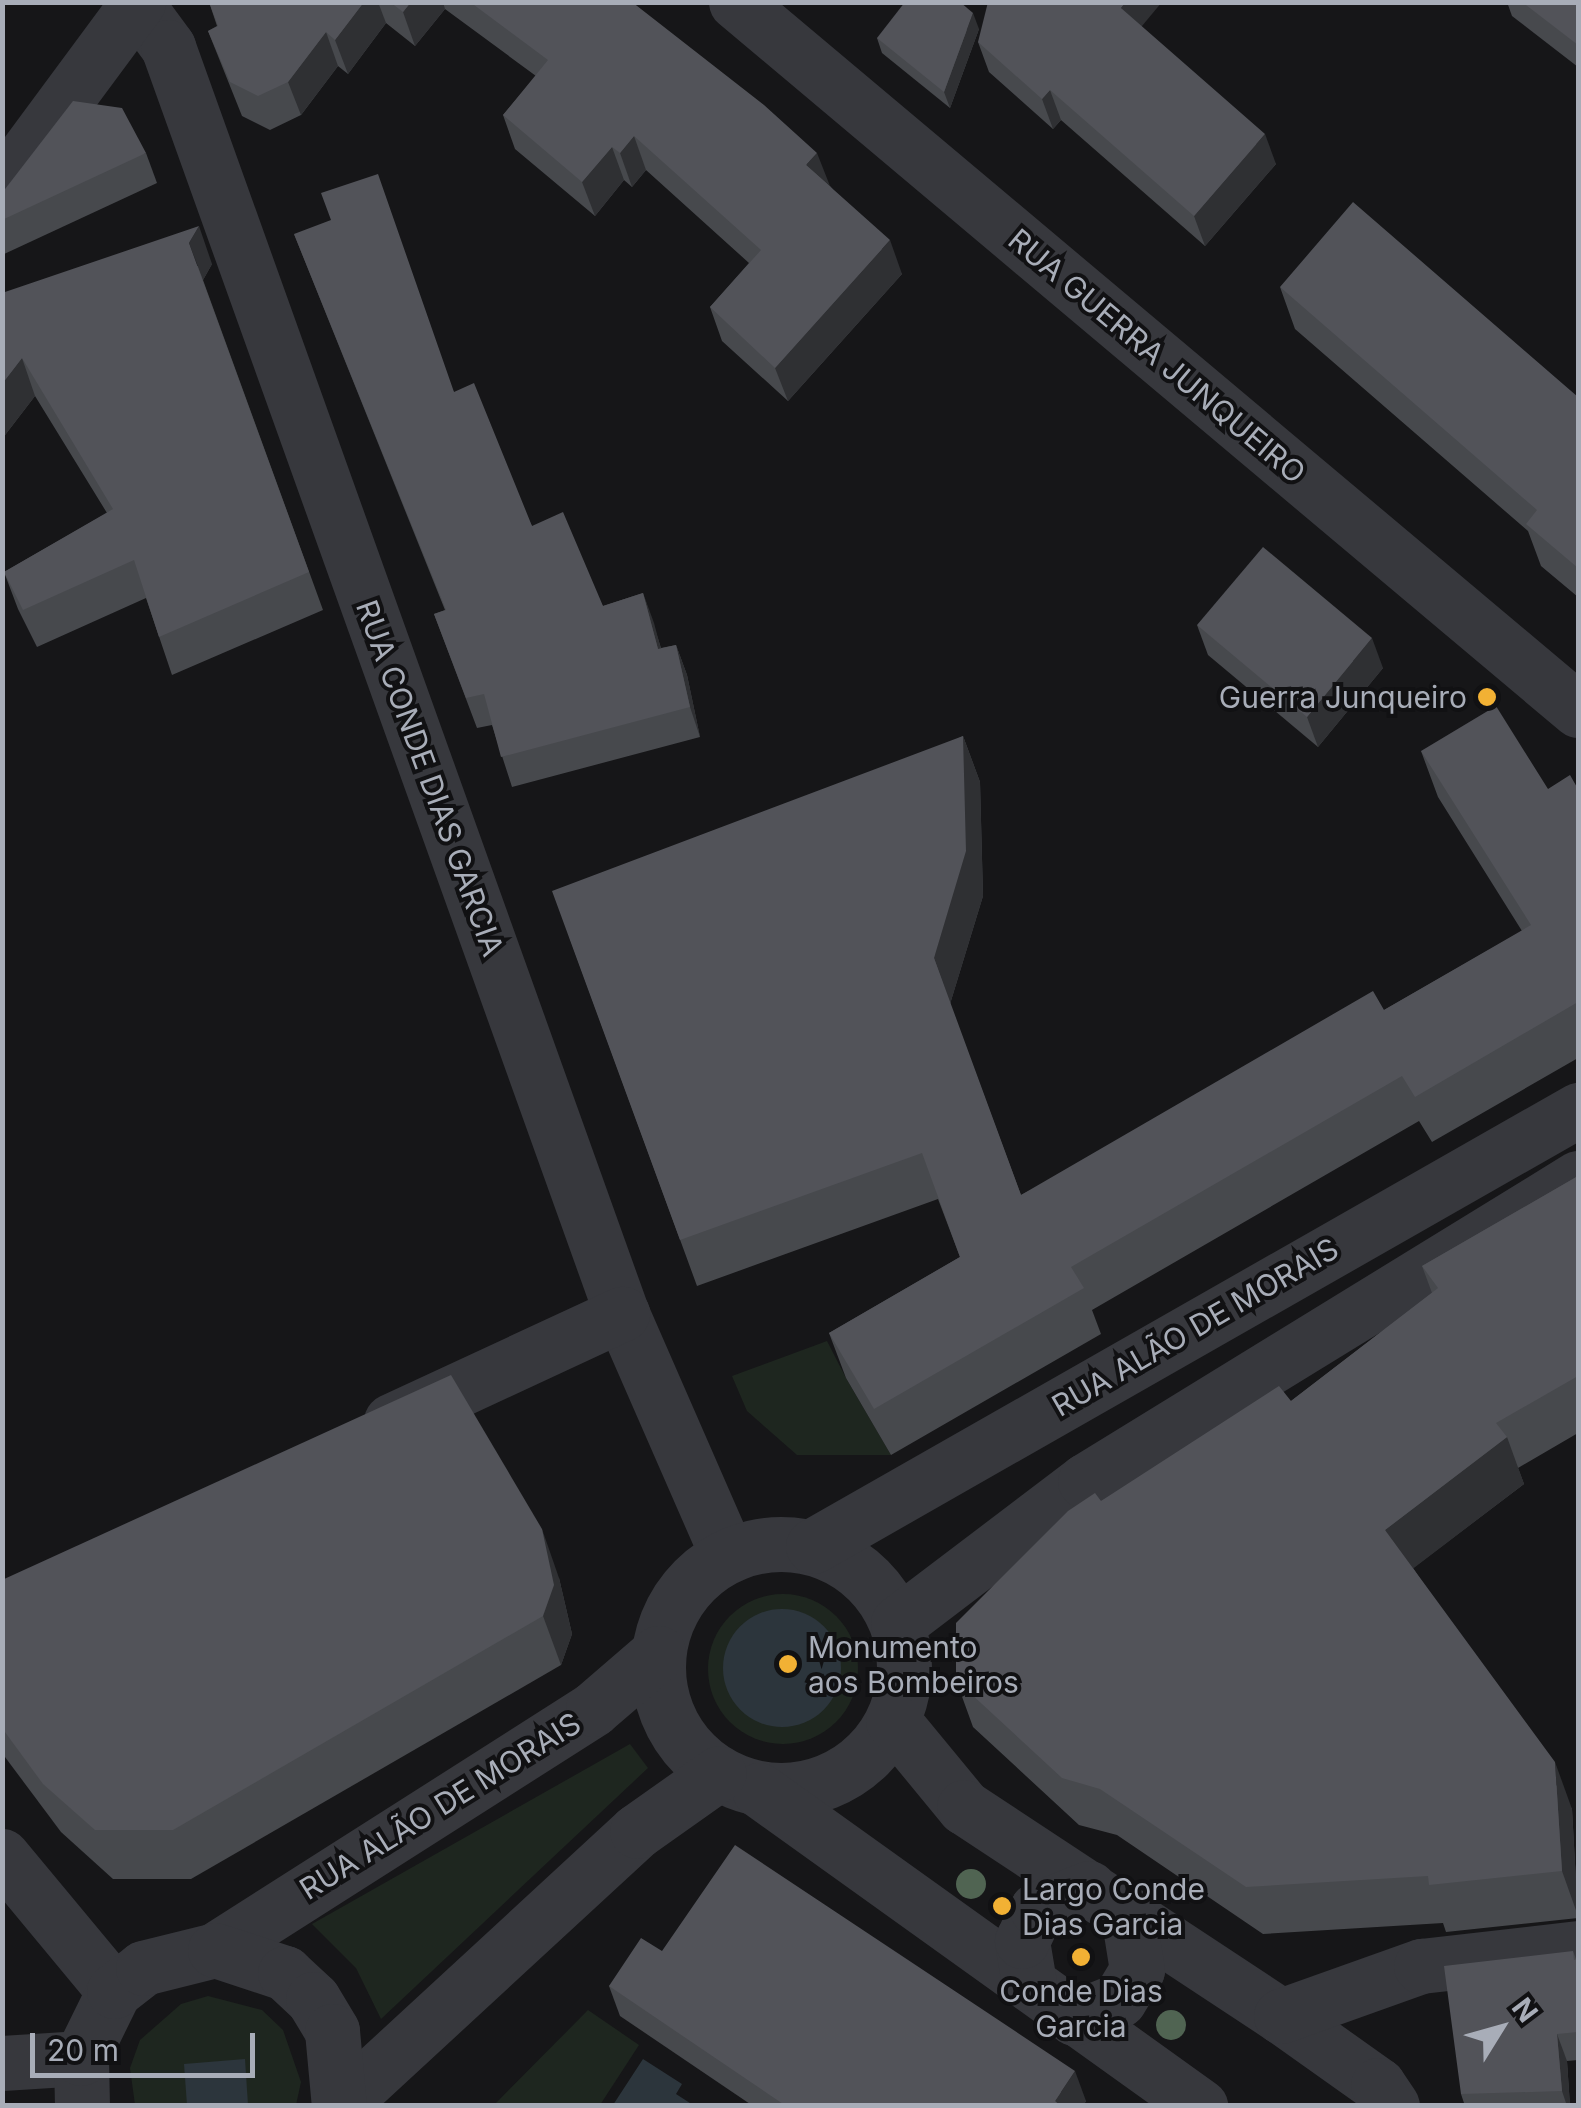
<!DOCTYPE html>
<html>
<head>
<meta charset="utf-8">
<style>
	body { margin:0 }
	#map { position:relative; width:1581px; height:2108px; overflow:hidden; background:#161618; font-family:Inter,sans-serif }
	div>[style] { position:absolute }
	[style*='--x'] { left:calc(var(--x)*1px); top:calc(var(--y)*1px); width:calc(var(--w)*1px); rotate:calc(var(--a)*1deg) }
	.green>* { inset:0; background:#1e261f }
	.round { border-radius:50% }
	.water>* { inset:0; background:#2c353c }
	.minor>* { height:55px; margin:-27.5px; padding:0 27.5px; transform-origin:27.5px; border-radius:27.5px; background:#37383d }
	.minor>.ring { margin:-27.5px; padding:0; box-sizing:content-box; background:none; border:55px solid #37383d; border-radius:50% }
	.trees>* { width:30px; height:30px; margin:-15px; border-radius:50%; background:#506452 }
	.wall>* { inset:0; background:#47494d }
	.shaded-wall>* { inset:0; background:#2f3033 }
	.building>* { inset:0; background:#525359 }
	.dots>* { width:28px; height:28px; translate:-50% -50%; box-sizing:border-box; border:5px solid #111113; border-radius:50% }
	span { translate:-50% -50%; white-space:nowrap; text-align:center; line-height:1.15; -webkit-text-stroke:8px #111113; paint-order:stroke }
	.street-label { font-size:30px; color:#a8adb8 }
	.poi-label { font-size:30px; color:#a8adb8 }
	.right { translate:-100% -50%; text-align:right }
	.left { translate:0 -50%; text-align:left }
	.frame { position:absolute; inset:0; border:5px solid #a8adb8; pointer-events:none }
	.north { position:absolute; left:1451px; top:1978px; width:100px; height:100px; -webkit-text-stroke:8px #111113; paint-order:stroke; rotate:53deg; font-size:28px; font-weight:700; line-height:40px; text-align:center; color:#a8adb8 }
	.north::after { content:''; display:block; margin:auto; width:35px; height:45px; background:#a8adb8; clip-path:polygon(50% 0,100% 100%,50% 72%,0 100%) }
	.scale { position:absolute; left:30px; top:2033px; width:225px; height:45px; box-sizing:border-box; border:5px solid #a8adb8; border-top:0; padding-left:12px; font-size:30px; line-height:35px; white-space:nowrap; color:#a8adb8; -webkit-text-stroke:8px #111113; paint-order:stroke }
</style>
</head>
<body>
<div id="map">
	<div class="green">
		<div style="clip-path:polygon(827px 1341px,846px 1378px,891px 1455px,797px 1455px,747px 1411px,732px 1376px)"></div>
		<div class="round" style="left:708px;top:1594px;width:150px;height:150px"></div>
		<div style="clip-path:polygon(630px 1744px,648px 1768px,381px 2019px,356px 1968px,312px 1924px)"></div>
		<div style="clip-path:polygon(208px 1996px,262px 2010px,283px 2030px,301px 2082px,296px 2105px,135px 2105px,130px 2068px,140px 2040px,181px 2004px)"></div>
		<div style="clip-path:polygon(588px 2010px,639px 2045px,600px 2105px,494px 2105px)"></div>
	</div>
	<div class="water">
		<div class="round" style="left:723px;top:1609px;width:118px;height:118px"></div>
		<div style="clip-path:polygon(245px 2059px,248px 2105px,187px 2105px,184px 2064px)"></div>
		<div style="clip-path:polygon(643px 2059px,682px 2084px,676px 2094px,693px 2105px,613px 2105px)"></div>
	</div>
	<div class="minor">
		<div style="--x:135;--y:2;--w:56;--a:53.7"></div>
		<div style="--x:168;--y:47;--w:1346;--a:70.29"></div>
		<div style="--x:622;--y:1314;--w:262;--a:66.4"></div>
		<div style="--x:736;--y:2;--w:1100;--a:40.06"></div>
		<div style="--x:2;--y:186;--w:229;--a:-53.5"></div>
		<div style="--x:391;--y:1421;--w:255;--a:-24.9"></div>
		<div class="ring" style="left:658px;top:1544px;width:191px;height:191px"></div>
		<div style="--x:813;--y:1546;--w:881;--a:-29.68"></div>
		<div style="--x:898;--y:1623;--w:235;--a:-37.2"></div>
		<div style="--x:1085;--y:1481;--w:579;--a:-31.58"></div>
		<div style="--x:893;--y:1721;--w:112;--a:50.5"></div>
		<div style="--x:964;--y:1807;--w:380;--a:33.4"></div>
		<div style="--x:1281;--y:2016;--w:119;--a:35.4"></div>
		<div style="--x:1378;--y:2085;--w:25;--a:56"></div>
		<div style="--x:759;--y:1790;--w:543;--a:35.62"></div>
		<div style="--x:2;--y:1856;--w:175;--a:50.3"></div>
		<div style="--x:215;--y:1950;--w:448;--a:-32.5"></div>
		<div style="--x:593;--y:1709;--w:86;--a:-40.7"></div>
		<div style="--x:1029;--y:1983;--w:43;--a:-99.5"></div>
		<div style="--x:1022;--y:1941;--w:35;--a:-65"></div>
		<div style="--x:1037;--y:1909;--w:56;--a:-22"></div>
		<div style="--x:1281;--y:2016;--w:149;--a:-19.7"></div>
		<div style="--x:1421;--y:1966;--w:158;--a:-6.5"></div>
		<div style="--x:1074;--y:2018;--w:48;--a:-21.8"></div>
		<div style="--x:1119;--y:2000;--w:35;--a:-59"></div>
		<div style="--x:1137;--y:1970;--w:57;--a:-99.1"></div>
		<div style="--x:2;--y:2063;--w:79;--a:-3.6"></div>
		<div style="--x:340;--y:2105;--w:404;--a:-42.7"></div>
		<div style="--x:637;--y:1831;--w:100;--a:-35.3"></div>
		<div style="--x:82;--y:2106;--w:48;--a:-91.2"></div>
		<div style="--x:81;--y:2058;--w:75;--a:-63.8"></div>
		<div style="--x:114;--y:1991;--w:37;--a:-38"></div>
		<div style="--x:143;--y:1968;--w:74;--a:-14"></div>
		<div style="--x:215;--y:1950;--w:74;--a:18.2"></div>
		<div style="--x:285;--y:1973;--w:38;--a:43"></div>
		<div style="--x:313;--y:1999;--w:37;--a:59"></div>
		<div style="--x:332;--y:2031;--w:75;--a:84.7"></div>
	</div>
	<div class="trees">
		<div style="left:971px;top:1884px"></div>
		<div style="left:1171px;top:2025px"></div>
	</div>
	<div class="wall">
		<div style="clip-path:polygon(209px 2px,632px 2px,830px 186px,902px 274px,788px 401px,722px 341px,710px 307px,749px 263px,646px 170px,632px 187px,624px 180px,595px 216px,515px 149px,503px 115px,536px 76px,445px 9px,415px 46px,386px 23px,348px 74px,338px 66px,301px 115px,270px 130px,242px 116px,208px 31px,217px 26px)"></div>
		<div style="clip-path:polygon(1507px 2px,1578px 2px,1578px 67px,1512px 16px)"></div>
		<div style="clip-path:polygon(1142px 27px,1276px 164px,1205px 246px,1061px 120px,1053px 129px,989px 72px,978px 42px)"></div>
		<div style="clip-path:polygon(979px 29px,950px 108px,882px 53px,877px 38px)"></div>
		<div style="clip-path:polygon(146px 153px,157px 183px,2px 255px,2px 193px)"></div>
		<div style="clip-path:polygon(294px 234px,454px 392px,532px 526px,603px 606px,643px 593px,661px 648px,676px 645px,687px 675px,700px 737px,512px 787px,492px 725px,477px 728px,434px 614px,445px 610px)"></div>
		<div style="clip-path:polygon(212px 264px,203px 280px,323px 610px,172px 675px,146px 598px,37px 647px,18px 609px,4px 572px,107px 513px,35px 396px,2px 439px,2px 293px)"></div>
		<div style="clip-path:polygon(1280px 287px,1578px 397px,1578px 597px,1541px 566px,1528px 531px,1295px 329px)"></div>
		<div style="clip-path:polygon(1197px 625px,1383px 668px,1318px 747px,1208px 655px)"></div>
		<div style="clip-path:polygon(963px 736px,980px 782px,983px 896px,950px 1004px,1021px 1195px,1384px 1010px,1522px 931px,1438px 797px,1421px 751px,1548px 789px,1578px 789px,1578px 1058px,1432px 1142px,1419px 1121px,1092px 1310px,1101px 1334px,891px 1455px,846px 1378px,829px 1333px,960px 1257px,938px 1199px,697px 1286px,569px 936px)"></div>
		<div style="clip-path:polygon(1578px 1176px,1578px 1433px,1518px 1468px,1524px 1484px,1413px 1568px,1572px 1809px,1578px 1918px,1446px 1932px,1443px 1923px,1263px 1934px,1117px 1835px,1079px 1825px,973px 1727px,956px 1680px,1101px 1501px,1291px 1401px,1432px 1293px,1422px 1266px)"></div>
		<div style="clip-path:polygon(559px 1578px,572px 1634px,561px 1665px,191px 1879px,113px 1879px,61px 1832px,2px 1753px,2px 1580px)"></div>
		<div style="clip-path:polygon(662px 1951px,1086px 2101px,1083px 2106px,753px 2106px,620px 2016px,609px 1986px)"></div>
		<div style="clip-path:polygon(1573px 1951px,1576px 1959px,1578px 1959px,1578px 2060px,1567px 2061px,1570px 2106px,1465px 2106px,1461px 2094px)"></div>
	</div>
	<div class="shaded-wall">
		<div style="clip-path:polygon(364px 2px,378px 2px,386px 23px,348px 74px,335px 40px)"></div>
		<div style="clip-path:polygon(411px 2px,443px 2px,445px 9px,415px 46px,403px 12px)"></div>
		<div style="clip-path:polygon(1126px 2px,1162px 2px,1132px 38px,1121px 8px)"></div>
		<div style="clip-path:polygon(973px 13px,979px 29px,950px 108px,944px 92px)"></div>
		<div style="clip-path:polygon(326px 32px,338px 66px,301px 115px,288px 82px)"></div>
		<div style="clip-path:polygon(1050px 90px,1061px 120px,1053px 129px,1042px 99px)"></div>
		<div style="clip-path:polygon(1265px 134px,1276px 164px,1205px 246px,1194px 216px)"></div>
		<div style="clip-path:polygon(634px 136px,646px 170px,632px 187px,620px 153px)"></div>
		<div style="clip-path:polygon(612px 147px,624px 180px,595px 216px,582px 182px)"></div>
		<div style="clip-path:polygon(817px 153px,830px 186px,806px 165px)"></div>
		<div style="clip-path:polygon(199px 226px,212px 264px,203px 280px,189px 243px)"></div>
		<div style="clip-path:polygon(890px 240px,902px 274px,788px 401px,775px 368px)"></div>
		<div style="clip-path:polygon(22px 358px,35px 396px,2px 439px,2px 384px)"></div>
		<div style="clip-path:polygon(643px 593px,654px 623px,669px 679px,658px 649px)"></div>
		<div style="clip-path:polygon(1372px 638px,1383px 668px,1318px 747px,1307px 717px)"></div>
		<div style="clip-path:polygon(676px 645px,687px 675px,700px 737px,690px 707px)"></div>
		<div style="clip-path:polygon(963px 736px,980px 782px,983px 896px,950px 1004px,934px 958px)"></div>
		<div style="clip-path:polygon(1507px 1437px,1524px 1484px,1402px 1577px,1385px 1530px)"></div>
		<div style="clip-path:polygon(542px 1529px,559px 1578px,572px 1634px,561px 1665px,543px 1616px)"></div>
		<div style="clip-path:polygon(1555px 1762px,1572px 1809px,1578px 1916px,1562px 1871px)"></div>
		<div style="clip-path:polygon(1557px 2034px,1567px 2061px,1570px 2106px,1567px 2106px,1562px 2091px)"></div>
		<div style="clip-path:polygon(1075px 2071px,1086px 2101px,1083px 2106px,1056px 2106px,1055px 2101px)"></div>
	</div>
	<div class="building">
		<div style="clip-path:polygon(209px 2px,364px 2px,335px 40px,326px 32px,288px 82px,258px 96px,230px 82px,208px 31px,218px 26px)"></div>
		<div style="clip-path:polygon(390px 2px,411px 2px,403px 12px)"></div>
		<div style="clip-path:polygon(470px 2px,632px 2px,764px 105px,817px 153px,806px 165px,890px 240px,775px 368px,710px 307px,761px 250px,634px 136px,620px 153px,612px 147px,582px 182px,503px 115px,548px 60px)"></div>
		<div style="clip-path:polygon(905px 2px,960px 2px,973px 13px,944px 92px,877px 38px)"></div>
		<div style="clip-path:polygon(988px 2px,1126px 2px,1121px 8px,1265px 134px,1194px 216px,1050px 90px,1042px 99px,978px 42px)"></div>
		<div style="clip-path:polygon(1522px 2px,1578px 2px,1578px 45px)"></div>
		<div style="clip-path:polygon(73px 101px,122px 108px,146px 153px,2px 220px,2px 193px)"></div>
		<div style="clip-path:polygon(378px 174px,454px 392px,474px 383px,532px 526px,563px 512px,603px 606px,643px 593px,658px 649px,676px 645px,690px 707px,501px 757px,484px 694px,466px 698px,434px 614px,446px 610px,294px 234px,331px 220px,321px 193px)"></div>
		<div style="clip-path:polygon(1353px 202px,1578px 397px,1578px 568px,1526px 524px,1537px 510px,1280px 287px)"></div>
		<div style="clip-path:polygon(199px 226px,189px 243px,309px 572px,159px 637px,134px 560px,23px 610px,4px 572px,113px 509px,22px 358px,2px 384px,2px 293px)"></div>
		<div style="clip-path:polygon(1263px 547px,1372px 638px,1307px 717px,1197px 625px)"></div>
		<div style="clip-path:polygon(1496px 706px,1548px 789px,1570px 775px,1578px 789px,1578px 1002px,1415px 1097px,1402px 1076px,1071px 1267px,1084px 1288px,874px 1409px,829px 1333px,960px 1257px,922px 1153px,680px 1240px,552px 891px,963px 736px,966px 851px,934px 958px,1021px 1195px,1373px 991px,1384px 1010px,1531px 925px,1421px 751px)"></div>
		<div style="clip-path:polygon(1578px 1176px,1578px 1376px,1496px 1423px,1507px 1437px,1385px 1530px,1555px 1762px,1562px 1871px,1429px 1885px,1428px 1876px,1246px 1887px,1100px 1789px,1062px 1778px,956px 1680px,956px 1623px,1068px 1511px,1095px 1493px,1101px 1501px,1279px 1386px,1291px 1401px,1438px 1288px,1422px 1266px)"></div>
		<div style="clip-path:polygon(451px 1375px,542px 1529px,554px 1585px,543px 1616px,173px 1830px,95px 1830px,43px 1784px,2px 1728px,2px 1580px)"></div>
		<div style="clip-path:polygon(735px 1845px,1075px 2071px,1055px 2101px,1061px 2106px,786px 2106px,609px 1986px,641px 1938px,662px 1951px)"></div>
		<div style="clip-path:polygon(1573px 1951px,1574px 1960px,1578px 1959px,1578px 2032px,1557px 2034px,1562px 2091px,1461px 2094px,1444px 1966px)"></div>
	</div>
	<div class="dots">
		<div style="left:1487px;top:697px;background:#f2b134"></div>
		<div style="left:788px;top:1664px;background:#f2b134"></div>
		<div style="left:1002px;top:1906px;background:#f2b134"></div>
		<div style="left:1081px;top:1957px;background:#f2b134"></div>
	</div>
	<div class="street-label">
		<span style="left:1157px;top:356px;rotate:40deg">RUA GUERRA JUNQUEIRO</span>
		<span style="left:430px;top:778px;rotate:70deg">RUA CONDE DIAS GARCIA</span>
		<span style="left:1195px;top:1327px;rotate:-30deg">RUA ALÃO DE MORAIS</span>
		<span style="left:440px;top:1806px;rotate:-32deg">RUA ALÃO DE MORAIS</span>
	</div>
	<div class="poi-label">
		<span class="right" style="left:1467px;top:697px">Guerra Junqueiro</span>
		<span class="left" style="left:808px;top:1664px">Monumento<br>aos Bombeiros</span>
		<span class="left" style="left:1022px;top:1906px">Largo Conde<br>Dias Garcia</span>
		<span style="left:1081px;top:2008px">Conde Dias<br>Garcia</span>
	</div>
	<div class="frame"></div>
	<div class="north">N</div>
	<div class="scale">20 m</div>
</div>
</body>
</html>
